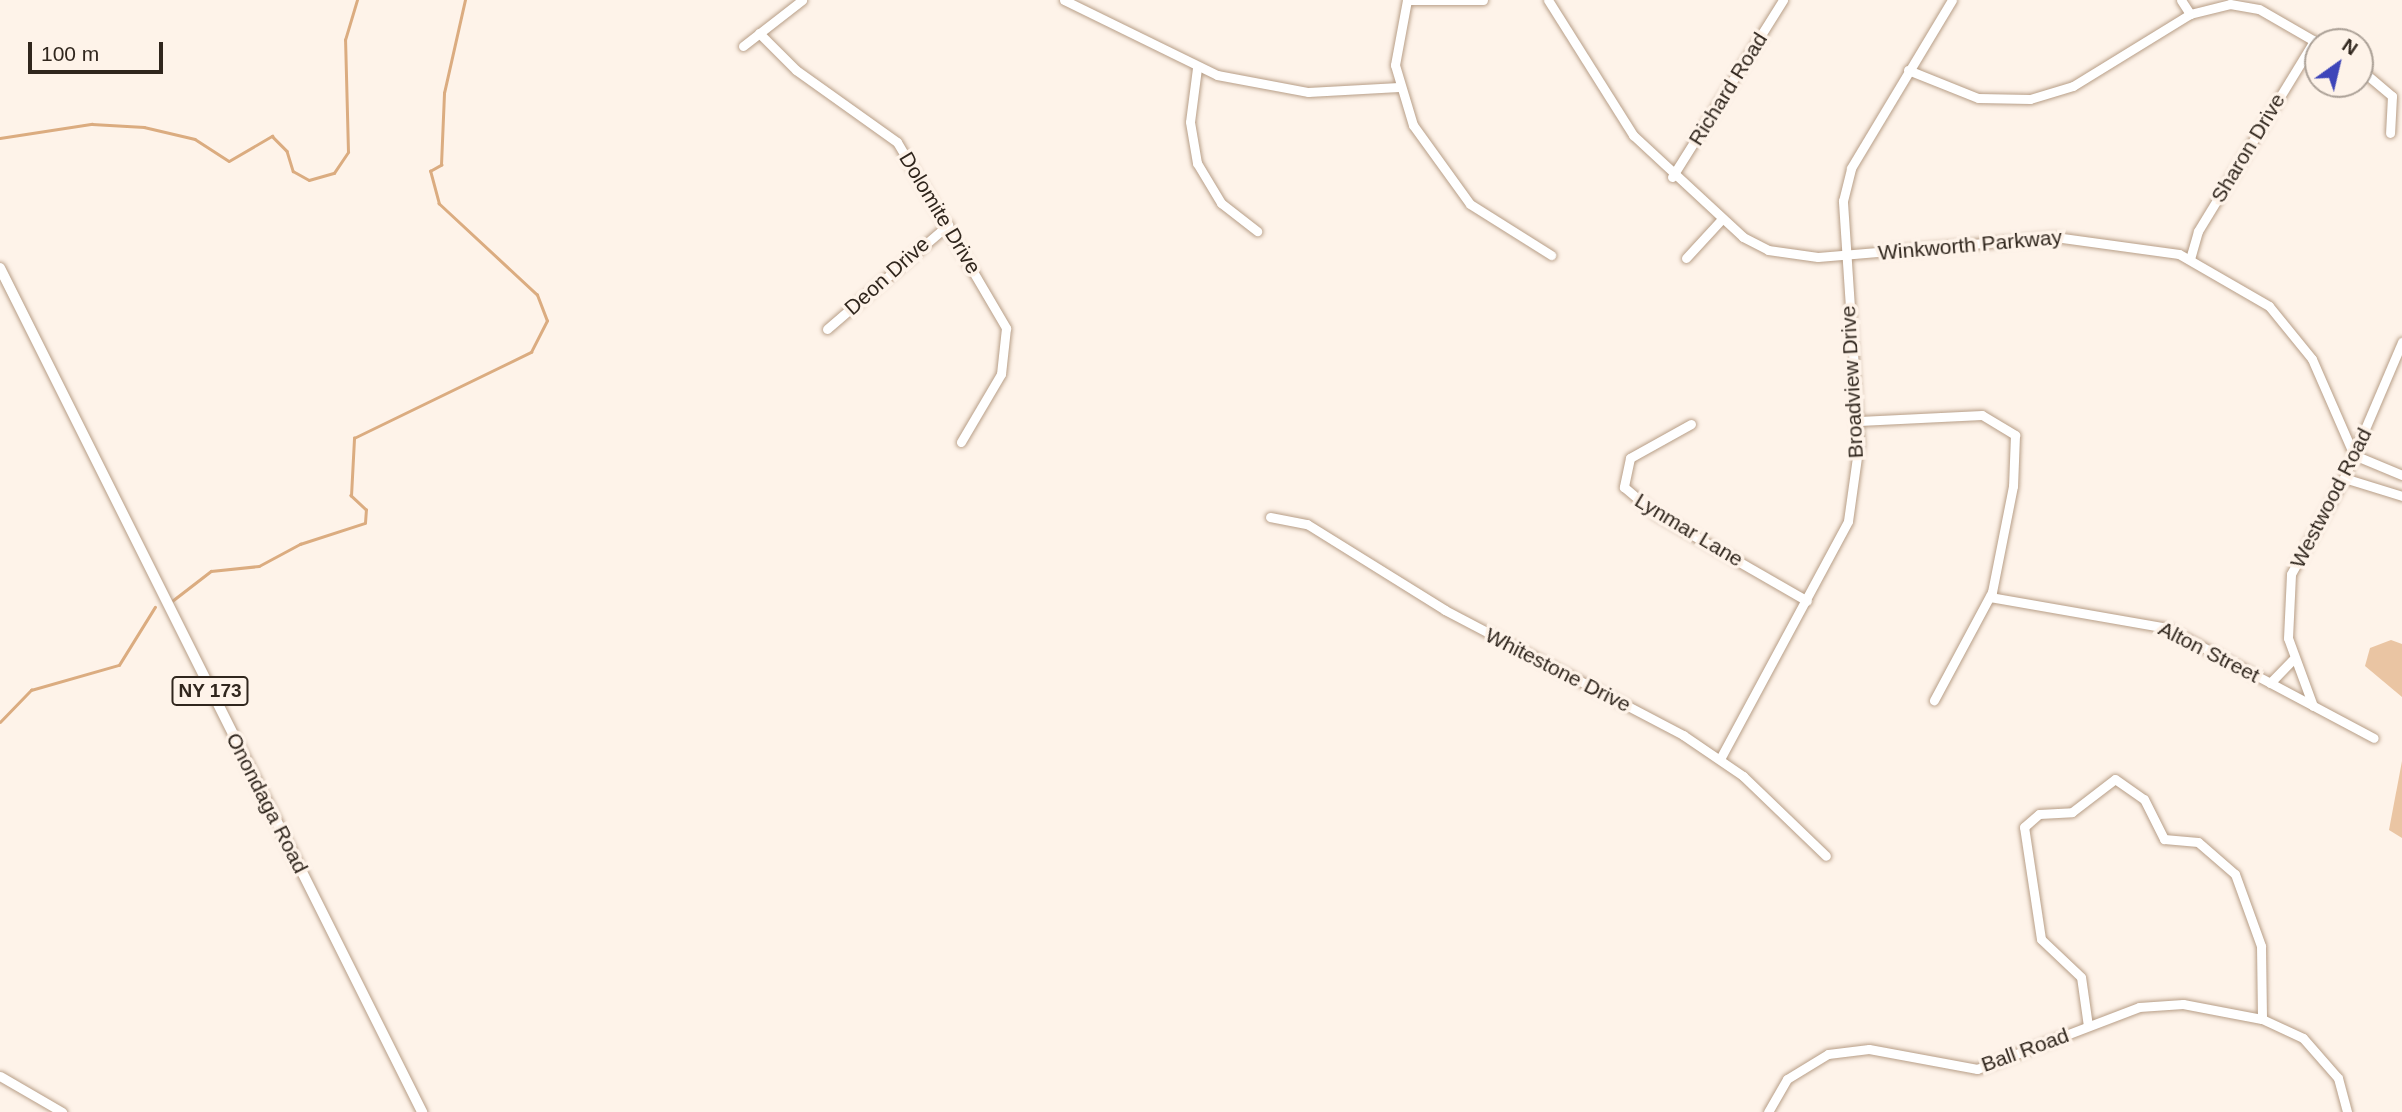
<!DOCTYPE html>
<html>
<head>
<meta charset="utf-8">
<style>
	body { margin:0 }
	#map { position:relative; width:2402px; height:1112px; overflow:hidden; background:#fef3e9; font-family:Arial,sans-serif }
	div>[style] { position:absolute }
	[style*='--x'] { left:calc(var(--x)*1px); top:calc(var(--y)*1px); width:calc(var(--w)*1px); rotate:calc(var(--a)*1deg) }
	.green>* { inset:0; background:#eac5a3 }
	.stream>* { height:2.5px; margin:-1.25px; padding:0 1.25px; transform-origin:1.25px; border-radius:1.25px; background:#dbac80 }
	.roads { filter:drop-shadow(0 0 2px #b79e87) drop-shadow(0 0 2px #b79e87) }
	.minor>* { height:9px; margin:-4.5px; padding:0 4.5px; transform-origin:4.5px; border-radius:4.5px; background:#fff }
	.major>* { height:10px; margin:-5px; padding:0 5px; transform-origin:5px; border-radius:5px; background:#fff }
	span { translate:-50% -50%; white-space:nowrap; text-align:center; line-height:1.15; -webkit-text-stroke:7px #fef3e9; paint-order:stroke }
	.shield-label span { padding:2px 5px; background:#fef3e9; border:2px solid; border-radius:5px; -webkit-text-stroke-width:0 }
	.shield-label { font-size:19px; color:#30261d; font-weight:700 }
	.street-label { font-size:21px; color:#30261d }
	.north { position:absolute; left:2304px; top:28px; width:70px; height:70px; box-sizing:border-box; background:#fef3e9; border:2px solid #aca197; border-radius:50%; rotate:34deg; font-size:19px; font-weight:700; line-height:28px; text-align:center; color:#30261d }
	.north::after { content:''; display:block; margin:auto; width:24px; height:32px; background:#3e45b9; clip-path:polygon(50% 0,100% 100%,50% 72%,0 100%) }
	.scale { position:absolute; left:28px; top:42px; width:135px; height:32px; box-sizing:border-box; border:4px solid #30261d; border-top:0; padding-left:9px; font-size:21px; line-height:24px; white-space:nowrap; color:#30261d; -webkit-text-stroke:5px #fef3e9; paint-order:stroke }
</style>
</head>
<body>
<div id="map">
	<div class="green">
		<div style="clip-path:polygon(2391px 640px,2402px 644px,2402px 697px,2365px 666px,2370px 648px)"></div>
		<div style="clip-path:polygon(2402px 761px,2402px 838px,2389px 830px)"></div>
	</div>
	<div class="stream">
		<div style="--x:0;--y:138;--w:93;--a:-8.7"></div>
		<div style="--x:92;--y:124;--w:52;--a:3.3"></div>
		<div style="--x:144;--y:127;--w:52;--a:13.2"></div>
		<div style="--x:195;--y:139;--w:40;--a:32.9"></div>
		<div style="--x:229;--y:161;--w:50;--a:-30.2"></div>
		<div style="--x:272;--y:136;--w:21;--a:45"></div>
		<div style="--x:287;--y:151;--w:21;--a:73"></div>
		<div style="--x:293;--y:171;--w:18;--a:29"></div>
		<div style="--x:309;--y:180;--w:26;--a:-16"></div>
		<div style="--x:334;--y:173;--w:25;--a:-56"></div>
		<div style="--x:348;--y:152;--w:112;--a:-91.5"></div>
		<div style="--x:345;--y:40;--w:42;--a:-73.3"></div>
		<div style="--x:172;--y:601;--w:49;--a:-37.6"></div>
		<div style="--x:211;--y:571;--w:48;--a:-5.9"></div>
		<div style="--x:259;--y:566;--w:47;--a:-28.2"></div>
		<div style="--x:300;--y:544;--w:68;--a:-17.9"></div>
		<div style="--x:365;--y:523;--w:13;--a:-86"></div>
		<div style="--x:366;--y:510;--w:21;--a:-137"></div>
		<div style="--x:351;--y:496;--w:58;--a:-87"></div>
		<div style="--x:354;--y:438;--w:197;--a:-25.9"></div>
		<div style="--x:531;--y:352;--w:35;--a:-63"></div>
		<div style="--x:547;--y:321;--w:28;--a:-111"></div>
		<div style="--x:537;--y:295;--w:134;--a:-137.1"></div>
		<div style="--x:439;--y:204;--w:34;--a:-105"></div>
		<div style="--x:430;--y:171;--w:13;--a:-29"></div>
		<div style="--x:441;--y:165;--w:72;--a:-87.6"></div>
		<div style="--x:444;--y:93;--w:95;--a:-77.3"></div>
		<div style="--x:0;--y:722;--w:45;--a:-45.9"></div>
		<div style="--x:31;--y:690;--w:91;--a:-15.9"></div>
		<div style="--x:119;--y:665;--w:68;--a:-58.2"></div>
	</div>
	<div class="roads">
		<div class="minor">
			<div style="--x:1064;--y:0;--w:170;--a:26.1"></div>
			<div style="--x:1217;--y:75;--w:93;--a:10.6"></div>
			<div style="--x:1308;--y:92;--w:91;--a:-3.1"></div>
			<div style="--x:1407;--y:0;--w:66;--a:100.5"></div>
			<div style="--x:1395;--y:65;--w:63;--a:73.3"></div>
			<div style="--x:1413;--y:125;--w:97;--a:54.2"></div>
			<div style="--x:1470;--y:204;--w:96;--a:32.2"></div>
			<div style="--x:1407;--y:0;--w:76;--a:0"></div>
			<div style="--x:1548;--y:0;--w:160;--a:57.8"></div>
			<div style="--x:1633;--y:135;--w:150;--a:42.8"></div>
			<div style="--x:1743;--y:237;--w:28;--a:27"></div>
			<div style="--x:1768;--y:250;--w:50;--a:8"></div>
			<div style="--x:1818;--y:257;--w:238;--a:-4.8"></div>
			<div style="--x:2055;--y:237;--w:125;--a:7.8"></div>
			<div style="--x:2179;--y:254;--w:104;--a:30"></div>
			<div style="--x:2269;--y:306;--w:68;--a:50.9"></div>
			<div style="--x:2312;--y:359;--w:105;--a:66.4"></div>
			<div style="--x:2354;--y:455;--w:52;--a:22.6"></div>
			<div style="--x:2181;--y:0;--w:17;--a:57"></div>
			<div style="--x:759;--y:33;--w:52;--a:45"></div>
			<div style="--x:796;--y:70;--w:124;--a:35.5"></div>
			<div style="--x:897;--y:142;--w:216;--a:59.6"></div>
			<div style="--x:1006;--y:328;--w:46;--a:96.2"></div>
			<div style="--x:1001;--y:374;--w:79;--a:120.5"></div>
			<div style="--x:743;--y:46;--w:75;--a:-37.9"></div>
			<div style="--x:1197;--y:68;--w:54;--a:97.4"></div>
			<div style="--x:1190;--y:122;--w:42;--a:80.3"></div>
			<div style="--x:1197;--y:163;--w:47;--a:59"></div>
			<div style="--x:1221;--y:203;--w:46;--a:37.9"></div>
			<div style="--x:2360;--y:69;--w:42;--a:40.2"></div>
			<div style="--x:2392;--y:96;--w:37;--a:93"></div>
			<div style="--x:1908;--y:70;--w:75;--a:21.8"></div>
			<div style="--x:1978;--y:98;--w:52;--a:1.1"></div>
			<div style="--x:2030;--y:99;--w:45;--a:-16.8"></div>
			<div style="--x:2073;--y:86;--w:137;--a:-31.6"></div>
			<div style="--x:2190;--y:14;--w:41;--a:-14"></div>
			<div style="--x:2230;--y:4;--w:29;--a:10"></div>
			<div style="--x:2259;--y:9;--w:68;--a:30"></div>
			<div style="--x:1672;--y:177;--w:209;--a:-57.9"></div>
			<div style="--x:1686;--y:258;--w:52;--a:-47.4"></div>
			<div style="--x:2190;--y:259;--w:29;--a:-74"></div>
			<div style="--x:2198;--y:231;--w:223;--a:-58.6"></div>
			<div style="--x:827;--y:329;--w:160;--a:-40.7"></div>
			<div style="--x:1859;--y:421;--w:123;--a:-2.8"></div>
			<div style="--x:1982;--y:415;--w:39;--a:31"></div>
			<div style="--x:2015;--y:435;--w:51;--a:92.2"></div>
			<div style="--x:2013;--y:486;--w:108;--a:101.2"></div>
			<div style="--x:1992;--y:592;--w:123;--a:118.2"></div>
			<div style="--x:1691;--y:424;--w:70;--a:150.9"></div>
			<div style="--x:1630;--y:458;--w:30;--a:102"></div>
			<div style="--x:1624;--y:487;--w:42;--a:40.2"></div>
			<div style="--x:1656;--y:514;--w:174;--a:29.9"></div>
			<div style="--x:2344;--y:478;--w:61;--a:17.2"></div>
			<div style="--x:1270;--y:517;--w:38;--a:11"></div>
			<div style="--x:1307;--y:524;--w:163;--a:31.9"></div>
			<div style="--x:1445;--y:610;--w:269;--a:27.7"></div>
			<div style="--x:1683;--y:735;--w:73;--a:34.3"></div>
			<div style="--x:1743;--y:776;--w:115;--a:43.9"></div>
			<div style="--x:1990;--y:597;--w:180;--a:9.9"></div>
			<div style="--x:2167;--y:628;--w:234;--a:28"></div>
			<div style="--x:2270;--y:683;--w:33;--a:-46"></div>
			<div style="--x:2313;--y:706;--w:72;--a:-110.2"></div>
			<div style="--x:2288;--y:638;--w:64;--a:-87.3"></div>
			<div style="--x:2291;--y:574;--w:110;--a:-61.1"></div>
			<div style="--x:2344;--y:478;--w:148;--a:-66.9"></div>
			<div style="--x:1720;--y:759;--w:270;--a:-61.7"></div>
			<div style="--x:1848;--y:521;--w:79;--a:-82"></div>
			<div style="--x:1859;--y:443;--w:243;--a:-93.8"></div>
			<div style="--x:1843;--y:201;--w:34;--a:-76"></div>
			<div style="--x:1851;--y:168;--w:196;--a:-59"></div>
			<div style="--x:2088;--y:1026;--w:49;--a:-98.1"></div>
			<div style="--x:2081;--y:977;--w:55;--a:-136.5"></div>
			<div style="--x:2041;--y:939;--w:113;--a:-98.6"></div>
			<div style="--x:2024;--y:827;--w:20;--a:-41"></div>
			<div style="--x:2039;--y:814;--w:33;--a:-3"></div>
			<div style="--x:2072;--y:812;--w:54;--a:-37.5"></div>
			<div style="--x:2115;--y:779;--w:35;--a:35"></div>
			<div style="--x:2144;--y:799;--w:45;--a:63.4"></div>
			<div style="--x:2164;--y:839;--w:34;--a:5"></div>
			<div style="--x:2198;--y:842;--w:49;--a:40.9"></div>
			<div style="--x:2235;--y:874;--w:77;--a:70.1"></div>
			<div style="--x:2261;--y:946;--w:73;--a:89.2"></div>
			<div style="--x:0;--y:1076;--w:72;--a:30.1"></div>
			<div style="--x:1768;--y:1112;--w:38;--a:-60"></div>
			<div style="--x:1787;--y:1079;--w:48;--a:-31.4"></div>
			<div style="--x:1828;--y:1054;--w:41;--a:-7"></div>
			<div style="--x:1869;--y:1049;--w:110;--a:10.5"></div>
			<div style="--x:1977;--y:1069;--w:173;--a:-20.9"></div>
			<div style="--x:2139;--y:1007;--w:44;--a:-3.9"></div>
			<div style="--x:2183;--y:1004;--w:80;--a:10.8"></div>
			<div style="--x:2262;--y:1019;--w:45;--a:24.9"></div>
			<div style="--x:2303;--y:1038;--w:53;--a:48.8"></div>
			<div style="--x:2338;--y:1078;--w:35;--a:75"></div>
		</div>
		<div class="major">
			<div style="--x:0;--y:268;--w:944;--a:63.43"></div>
		</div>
	</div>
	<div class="shield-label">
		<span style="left:210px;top:691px">NY 173</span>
	</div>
	<div class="street-label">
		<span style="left:1728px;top:89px;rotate:-58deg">Richard Road</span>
		<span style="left:2248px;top:148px;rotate:-59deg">Sharon Drive</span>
		<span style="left:940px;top:213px;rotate:59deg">Dolomite Drive</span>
		<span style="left:1970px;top:245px;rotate:-5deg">Winkworth Parkway</span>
		<span style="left:887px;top:276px;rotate:-42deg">Deon Drive</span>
		<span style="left:1852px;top:382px;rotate:-93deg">Broadview Drive</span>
		<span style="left:2331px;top:498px;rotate:-63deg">Westwood Road</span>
		<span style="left:1689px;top:530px;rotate:31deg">Lynmar Lane</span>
		<span style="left:2209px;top:652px;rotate:27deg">Alton Street</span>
		<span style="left:1558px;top:670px;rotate:27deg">Whitestone Drive</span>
		<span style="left:267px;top:803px;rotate:63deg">Onondaga Road</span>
		<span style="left:2025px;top:1050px;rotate:-20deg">Ball Road</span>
	</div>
	<div class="north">N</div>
	<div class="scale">100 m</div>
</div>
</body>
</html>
